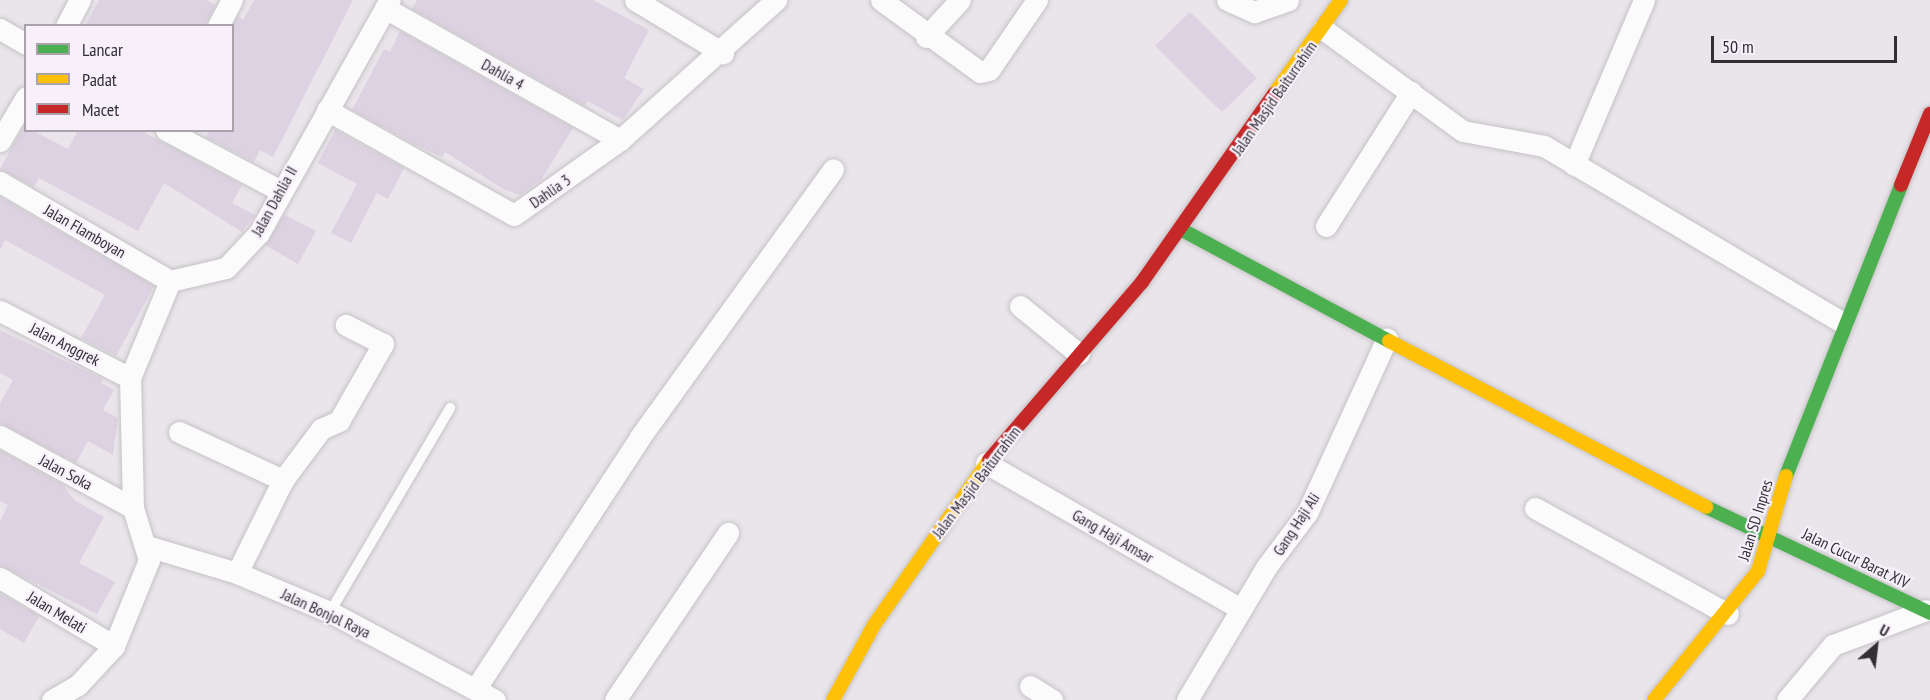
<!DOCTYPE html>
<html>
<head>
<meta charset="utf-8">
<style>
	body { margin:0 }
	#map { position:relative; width:1930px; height:700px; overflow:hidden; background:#e9e5ea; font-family:"PT Sans Narrow",sans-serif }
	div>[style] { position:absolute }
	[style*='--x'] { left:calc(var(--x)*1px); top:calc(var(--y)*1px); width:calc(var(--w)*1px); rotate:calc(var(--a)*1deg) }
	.building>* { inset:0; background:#ddd2e1 }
	.roads { filter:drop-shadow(0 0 2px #c5c2c6) drop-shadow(0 0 2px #c5c2c6) }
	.lane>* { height:10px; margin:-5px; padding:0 5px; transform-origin:5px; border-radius:5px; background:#fcfbfc }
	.street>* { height:21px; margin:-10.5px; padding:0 10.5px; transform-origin:10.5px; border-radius:10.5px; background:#fcfbfc }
	.fast>* { height:14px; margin:-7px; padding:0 7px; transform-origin:7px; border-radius:7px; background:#4caf50 }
	.slow>* { height:14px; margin:-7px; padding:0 7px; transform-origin:7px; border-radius:7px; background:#ffc107 }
	.jam>* { height:14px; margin:-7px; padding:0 7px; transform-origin:7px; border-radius:7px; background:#c62828 }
	span { translate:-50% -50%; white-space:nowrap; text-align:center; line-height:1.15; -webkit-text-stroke:4.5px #f7f0fa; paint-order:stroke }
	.street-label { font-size:16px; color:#322f33 }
	.legend { position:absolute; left:24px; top:24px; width:210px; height:108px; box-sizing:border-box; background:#f7f0fa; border:2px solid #a8a3aa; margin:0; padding:8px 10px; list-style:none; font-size:18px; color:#322f33 }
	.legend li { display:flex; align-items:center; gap:12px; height:30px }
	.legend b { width:30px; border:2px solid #a8a3aa }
	.north { position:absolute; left:1846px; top:616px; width:60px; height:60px; -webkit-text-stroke:4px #f7f0fa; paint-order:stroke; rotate:28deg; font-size:16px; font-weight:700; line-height:24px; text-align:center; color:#322f33 }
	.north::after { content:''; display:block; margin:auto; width:21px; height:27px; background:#322f33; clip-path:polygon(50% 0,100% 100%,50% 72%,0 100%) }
	.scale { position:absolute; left:1711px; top:36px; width:186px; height:27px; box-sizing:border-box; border:3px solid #322f33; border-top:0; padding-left:8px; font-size:18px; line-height:21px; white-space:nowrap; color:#322f33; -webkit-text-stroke:4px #f7f0fa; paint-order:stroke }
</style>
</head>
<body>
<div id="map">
	<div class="building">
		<div style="clip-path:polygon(99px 0,206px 0,215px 5px,205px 26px,85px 26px)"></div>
		<div style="clip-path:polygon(254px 0,353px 0,273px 157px,260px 150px,254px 162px,206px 137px,209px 130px,232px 130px,232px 26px,238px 17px,243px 20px)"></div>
		<div style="clip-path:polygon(417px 0,593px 0,649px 30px,624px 78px,644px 89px,623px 120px,587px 101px,585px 106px,412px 9px)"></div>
		<div style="clip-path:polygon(1190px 12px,1257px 78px,1222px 112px,1155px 46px)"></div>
		<div style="clip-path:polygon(400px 31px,573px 128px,541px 180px,520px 195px,503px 189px,445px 152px,442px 157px,416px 145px,352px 110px,384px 49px,390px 52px)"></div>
		<div style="clip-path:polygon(24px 126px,68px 149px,78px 130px,140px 130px,242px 185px,232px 203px,255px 215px,242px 232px,164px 183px,138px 231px,39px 178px,34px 187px,0 169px)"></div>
		<div style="clip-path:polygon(335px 130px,404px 168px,388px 199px,377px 193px,351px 243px,331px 233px,357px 184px,318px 163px)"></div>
		<div style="clip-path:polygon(0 197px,154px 286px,116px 356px,81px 338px,105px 295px,5px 240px,0 250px)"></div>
		<div style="clip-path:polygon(285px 215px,316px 231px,298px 264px,265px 245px)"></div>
		<div style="clip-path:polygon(0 330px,103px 379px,101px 383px,114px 390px,103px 410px,118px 418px,113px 455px,88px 441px,76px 463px,0 423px,0 404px,13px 380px,0 373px)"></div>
		<div style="clip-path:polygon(0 450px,63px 485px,74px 500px,104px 517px,79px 563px,115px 582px,97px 614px,0 565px,0 521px,8px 505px,0 501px)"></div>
		<div style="clip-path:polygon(0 593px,39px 616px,24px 643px,0 629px)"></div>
	</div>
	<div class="roads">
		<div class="lane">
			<div style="--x:330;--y:612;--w:237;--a:-59.5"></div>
		</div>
		<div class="street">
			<div style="--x:635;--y:0;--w:103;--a:31.1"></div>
			<div style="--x:881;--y:0;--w:122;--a:36"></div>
			<div style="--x:980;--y:72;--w:9;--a:-13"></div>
			<div style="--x:989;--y:70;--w:85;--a:-55.6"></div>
			<div style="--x:1227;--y:0;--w:30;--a:24"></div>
			<div style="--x:1254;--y:12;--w:36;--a:-19"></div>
			<div style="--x:385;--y:8;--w:270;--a:29.3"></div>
			<div style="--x:66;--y:26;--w:30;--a:-62"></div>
			<div style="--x:218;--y:26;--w:30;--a:-62"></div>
			<div style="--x:0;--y:29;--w:30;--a:30"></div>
			<div style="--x:1323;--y:29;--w:173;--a:36.1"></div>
			<div style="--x:1463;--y:131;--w:82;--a:10.5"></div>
			<div style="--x:1544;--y:146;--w:347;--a:30.6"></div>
			<div style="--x:926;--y:37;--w:50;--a:-47.4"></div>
			<div style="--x:327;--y:110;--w:214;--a:29.3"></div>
			<div style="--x:514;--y:215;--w:130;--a:-35.3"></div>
			<div style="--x:620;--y:140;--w:210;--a:-41.9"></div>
			<div style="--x:166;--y:130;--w:128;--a:28"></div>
			<div style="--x:0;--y:141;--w:51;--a:-59.4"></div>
			<div style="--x:1574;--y:165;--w:179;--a:-67"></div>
			<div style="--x:0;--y:182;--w:197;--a:30.2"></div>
			<div style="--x:1326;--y:226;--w:159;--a:-57.6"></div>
			<div style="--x:170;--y:281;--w:57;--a:-13.1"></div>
			<div style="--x:226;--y:268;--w:48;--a:-46.7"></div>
			<div style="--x:259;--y:233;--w:267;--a:-60.7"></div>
			<div style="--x:1020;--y:306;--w:76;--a:39.1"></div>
			<div style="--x:0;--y:311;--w:146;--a:27.3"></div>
			<div style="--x:179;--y:432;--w:115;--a:24.8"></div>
			<div style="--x:0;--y:436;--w:151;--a:28.4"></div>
			<div style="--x:986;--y:463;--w:294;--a:29.8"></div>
			<div style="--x:1535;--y:508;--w:220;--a:28.8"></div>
			<div style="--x:147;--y:546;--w:94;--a:16.7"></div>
			<div style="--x:237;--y:573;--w:101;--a:22.8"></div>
			<div style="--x:330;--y:612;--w:187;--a:28.1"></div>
			<div style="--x:237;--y:573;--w:104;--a:-63.7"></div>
			<div style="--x:283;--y:480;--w:64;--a:-53.3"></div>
			<div style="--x:321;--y:429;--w:20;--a:-24"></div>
			<div style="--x:339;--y:421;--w:89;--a:-60.3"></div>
			<div style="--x:383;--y:344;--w:42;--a:-152.8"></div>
			<div style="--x:0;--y:578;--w:133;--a:30.8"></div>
			<div style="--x:1030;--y:686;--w:26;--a:32"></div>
			<div style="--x:476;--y:688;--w:300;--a:-56.8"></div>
			<div style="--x:640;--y:437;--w:330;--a:-54.2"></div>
			<div style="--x:52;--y:700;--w:30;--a:-30"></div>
			<div style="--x:78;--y:685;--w:53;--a:-47.3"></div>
			<div style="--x:114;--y:646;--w:93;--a:-67.9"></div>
			<div style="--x:149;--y:560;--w:54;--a:-107.1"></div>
			<div style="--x:133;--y:508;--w:130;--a:-91.3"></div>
			<div style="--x:130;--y:378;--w:105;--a:-67.6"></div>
			<div style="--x:615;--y:700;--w:202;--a:-55.9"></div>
			<div style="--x:1187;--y:700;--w:156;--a:-59.2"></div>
			<div style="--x:1267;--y:566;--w:66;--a:-53"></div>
			<div style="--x:1307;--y:513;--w:192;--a:-65.4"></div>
			<div style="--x:1787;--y:700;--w:72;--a:-50.1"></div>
			<div style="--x:1833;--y:645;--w:99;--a:-20.6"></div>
		</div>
		<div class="fast">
			<div style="--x:1182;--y:230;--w:235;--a:28.2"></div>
			<div style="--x:1786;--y:476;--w:313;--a:-68.4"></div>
			<div style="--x:1706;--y:507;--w:248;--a:25.3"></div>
		</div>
		<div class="slow">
			<div style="--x:1274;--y:94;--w:115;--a:-54.5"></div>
			<div style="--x:1389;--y:341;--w:358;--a:27.6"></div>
			<div style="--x:833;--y:700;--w:85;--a:-61.3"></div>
			<div style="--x:874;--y:625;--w:201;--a:-55.1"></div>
			<div style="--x:1654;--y:700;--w:166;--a:-51.1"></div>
			<div style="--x:1758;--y:571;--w:99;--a:-73.6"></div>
		</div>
		<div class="jam">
			<div style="--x:1901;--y:185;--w:77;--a:-67.8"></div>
			<div style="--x:989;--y:460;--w:235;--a:-49.3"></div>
			<div style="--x:1142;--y:282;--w:230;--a:-54.9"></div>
		</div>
	</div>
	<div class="street-label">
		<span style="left:503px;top:74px;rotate:29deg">Dahlia 4</span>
		<span style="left:1274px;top:98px;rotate:-55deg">Jalan Masjid Baiturrahim</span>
		<span style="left:550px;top:191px;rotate:-35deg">Dahlia 3</span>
		<span style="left:274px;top:201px;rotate:-61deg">Jalan Dahlia II</span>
		<span style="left:85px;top:231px;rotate:30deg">Jalan Flamboyan</span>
		<span style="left:65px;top:344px;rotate:27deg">Jalan Anggrek</span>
		<span style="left:66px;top:472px;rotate:28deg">Jalan Soka</span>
		<span style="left:976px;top:482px;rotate:-53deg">Jalan Masjid Baiturrahim</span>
		<span style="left:1755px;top:520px;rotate:-73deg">Jalan SD Inpres</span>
		<span style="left:1296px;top:524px;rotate:-57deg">Gang Haji Ali</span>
		<span style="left:1113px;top:536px;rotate:30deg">Gang Haji Amsar</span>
		<span style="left:1856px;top:558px;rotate:26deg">Jalan Cucur Barat XIV</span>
		<span style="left:57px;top:612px;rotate:31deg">Jalan Melati</span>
		<span style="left:326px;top:613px;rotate:25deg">Jalan Bonjol Raya</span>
	</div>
	<ul class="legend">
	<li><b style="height:8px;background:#4caf50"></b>Lancar</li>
	<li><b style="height:8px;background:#ffc107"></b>Padat</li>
	<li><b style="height:8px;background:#c62828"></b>Macet</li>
	</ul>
	<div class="north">U</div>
	<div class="scale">50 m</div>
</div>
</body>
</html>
